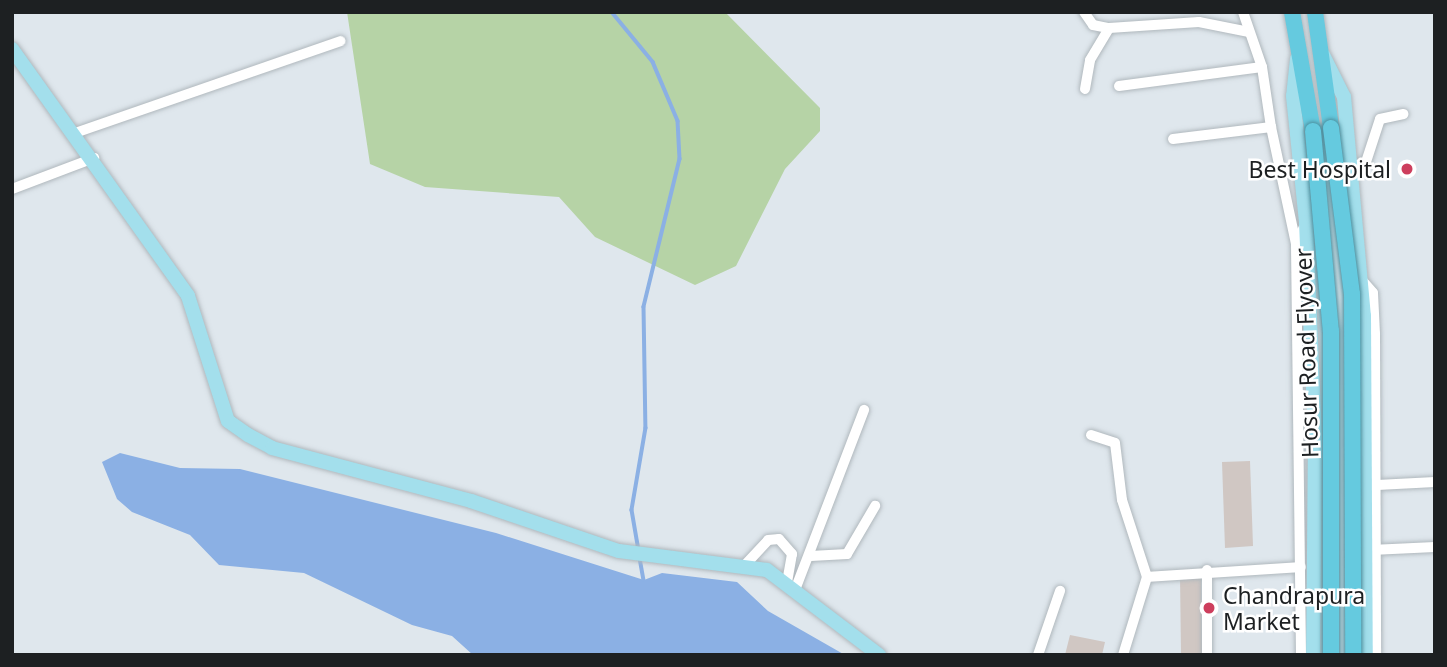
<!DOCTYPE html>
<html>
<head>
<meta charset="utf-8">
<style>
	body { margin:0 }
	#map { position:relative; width:1447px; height:667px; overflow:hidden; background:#dfe7ed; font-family:"Noto Sans",sans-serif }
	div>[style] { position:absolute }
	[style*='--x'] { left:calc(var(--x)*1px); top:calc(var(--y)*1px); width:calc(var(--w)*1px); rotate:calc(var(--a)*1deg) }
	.green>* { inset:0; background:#b6d3a6 }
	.water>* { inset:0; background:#8bb0e4 }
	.stream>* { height:3.5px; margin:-1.75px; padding:0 1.75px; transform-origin:1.75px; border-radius:1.75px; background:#8bb0e4 }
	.building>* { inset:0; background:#d0c7c3 }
	.roads { filter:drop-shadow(0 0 2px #b0b8bd) drop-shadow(0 0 2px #b0b8bd) }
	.minor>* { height:10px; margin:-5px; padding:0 5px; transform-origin:5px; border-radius:5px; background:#fff }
	.major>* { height:14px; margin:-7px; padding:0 7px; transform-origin:7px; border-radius:7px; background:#a3dfec }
	.highway>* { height:16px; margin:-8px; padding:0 8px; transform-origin:8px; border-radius:8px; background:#65cadf }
	.bridges { filter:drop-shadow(0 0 2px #4c8e9d) drop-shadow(0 0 2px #4c8e9d) }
	.highway-bridge>* { height:16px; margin:-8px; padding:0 8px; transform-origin:8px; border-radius:8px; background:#65cadf }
	.dots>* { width:19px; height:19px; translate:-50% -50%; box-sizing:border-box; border:4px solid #fff; border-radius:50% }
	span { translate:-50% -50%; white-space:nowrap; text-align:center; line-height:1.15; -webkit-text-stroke:5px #fff; paint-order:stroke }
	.poi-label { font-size:23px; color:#1d2022 }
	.right { translate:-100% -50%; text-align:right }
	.left { translate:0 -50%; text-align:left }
	.street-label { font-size:23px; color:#1d2022 }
	.frame { position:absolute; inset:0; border:14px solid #1d2022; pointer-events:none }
</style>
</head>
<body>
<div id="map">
	<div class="green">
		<div style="clip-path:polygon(347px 12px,725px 12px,820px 108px,820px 131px,785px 169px,736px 266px,695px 285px,595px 237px,559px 197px,425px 187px,370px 164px)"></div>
	</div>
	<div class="water">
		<div style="clip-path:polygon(120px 453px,180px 468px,240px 469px,496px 533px,644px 580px,662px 573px,737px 582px,768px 611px,845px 655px,473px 655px,452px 636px,412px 625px,304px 573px,219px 565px,190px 535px,132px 512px,117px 499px,102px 462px)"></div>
	</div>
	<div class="stream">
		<div style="--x:612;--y:12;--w:65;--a:50.6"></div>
		<div style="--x:653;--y:62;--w:64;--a:67"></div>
		<div style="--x:678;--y:121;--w:38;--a:87"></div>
		<div style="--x:680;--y:159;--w:152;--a:103.7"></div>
		<div style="--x:644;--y:307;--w:121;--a:89.1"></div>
		<div style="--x:646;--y:428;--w:83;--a:99.7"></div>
		<div style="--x:632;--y:510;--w:42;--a:80.3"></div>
		<div style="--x:640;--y:558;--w:22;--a:80"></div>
	</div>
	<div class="building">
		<div style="clip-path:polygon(1250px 461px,1253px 546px,1225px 548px,1222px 462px)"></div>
		<div style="clip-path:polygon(1180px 575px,1201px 575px,1202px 655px,1181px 655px)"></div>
		<div style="clip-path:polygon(1070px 635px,1105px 642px,1102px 655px,1065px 655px)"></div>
	</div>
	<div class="roads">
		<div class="minor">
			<div style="--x:1084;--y:12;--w:16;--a:55"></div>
			<div style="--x:1093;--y:25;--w:16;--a:11"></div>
			<div style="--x:1109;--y:28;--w:90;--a:-3.8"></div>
			<div style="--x:1199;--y:22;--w:51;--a:11.3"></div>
			<div style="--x:1243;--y:12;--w:58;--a:70.9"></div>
			<div style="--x:1119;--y:86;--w:144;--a:-7.6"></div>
			<div style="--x:1262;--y:67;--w:61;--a:81.5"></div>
			<div style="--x:1085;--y:89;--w:29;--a:-80"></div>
			<div style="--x:1090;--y:60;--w:37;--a:-59"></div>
			<div style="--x:75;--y:133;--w:281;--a:-19.1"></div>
			<div style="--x:1173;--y:139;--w:99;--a:-7"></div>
			<div style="--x:1271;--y:127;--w:120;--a:77.9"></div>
			<div style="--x:1352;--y:167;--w:15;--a:-20"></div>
			<div style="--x:1366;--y:162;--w:45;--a:-72"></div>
			<div style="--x:1380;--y:119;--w:24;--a:-12"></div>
			<div style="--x:12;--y:189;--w:88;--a:-20.7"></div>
			<div style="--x:1361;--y:279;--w:18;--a:49"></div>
			<div style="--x:1373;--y:293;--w:41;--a:87.2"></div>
			<div style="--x:1375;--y:334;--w:321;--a:89.8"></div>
			<div style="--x:1091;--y:435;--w:25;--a:18"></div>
			<div style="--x:1115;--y:443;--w:57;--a:83"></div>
			<div style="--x:1122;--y:500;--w:81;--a:72"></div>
			<div style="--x:1147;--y:577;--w:82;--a:107.1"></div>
			<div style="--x:1377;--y:485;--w:58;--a:-3"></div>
			<div style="--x:1371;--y:550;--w:64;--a:-2.7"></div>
			<div style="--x:811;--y:556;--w:36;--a:-3"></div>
			<div style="--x:847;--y:554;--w:56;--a:-59.7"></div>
			<div style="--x:745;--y:565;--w:34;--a:-47"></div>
			<div style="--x:768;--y:540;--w:11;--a:-5"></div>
			<div style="--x:779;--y:539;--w:20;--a:49"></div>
			<div style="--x:792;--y:554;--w:29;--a:100"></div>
			<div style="--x:1147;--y:577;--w:154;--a:-3.7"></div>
			<div style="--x:795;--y:590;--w:193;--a:-69"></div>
			<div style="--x:1038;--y:655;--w:68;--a:-71"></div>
			<div style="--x:1207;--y:655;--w:85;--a:-90"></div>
			<div style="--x:1301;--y:655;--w:411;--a:-90.7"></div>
			<div style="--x:1296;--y:244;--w:23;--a:-65"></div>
		</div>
		<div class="major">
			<div style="--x:12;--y:49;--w:303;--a:54.5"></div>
			<div style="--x:188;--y:296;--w:131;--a:72.3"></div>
			<div style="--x:228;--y:421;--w:24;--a:35"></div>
			<div style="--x:248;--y:435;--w:27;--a:28"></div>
			<div style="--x:272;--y:448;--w:206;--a:14.9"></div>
			<div style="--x:471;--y:501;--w:156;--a:18.7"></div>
			<div style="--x:619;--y:551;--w:149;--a:7.3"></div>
			<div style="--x:767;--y:570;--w:141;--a:37.2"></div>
			<div style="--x:1323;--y:55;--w:47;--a:63.4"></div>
			<div style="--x:1344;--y:97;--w:220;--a:84.8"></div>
			<div style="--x:1364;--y:316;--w:339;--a:89.7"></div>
			<div style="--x:1297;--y:59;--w:37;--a:96"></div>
			<div style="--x:1293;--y:96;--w:127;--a:84.1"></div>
			<div style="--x:1306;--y:222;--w:215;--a:87.6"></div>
			<div style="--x:1315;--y:437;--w:218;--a:90.5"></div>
		</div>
		<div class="highway">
			<div style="--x:1292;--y:12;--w:121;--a:80"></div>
			<div style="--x:1315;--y:12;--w:117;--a:82.1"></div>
		</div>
	</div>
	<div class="bridges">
		<div class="highway-bridge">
			<div style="--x:1331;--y:128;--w:167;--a:82.8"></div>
			<div style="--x:1352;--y:294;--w:361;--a:89.8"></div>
			<div style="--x:1313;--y:131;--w:201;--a:84.9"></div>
			<div style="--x:1331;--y:331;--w:324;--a:90"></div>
		</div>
	</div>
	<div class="dots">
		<div style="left:1407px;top:169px;background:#cd3e5d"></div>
		<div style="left:1209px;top:608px;background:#cd3e5d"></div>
	</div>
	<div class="poi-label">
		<span class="right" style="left:1391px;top:169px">Best Hospital</span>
		<span class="left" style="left:1223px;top:608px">Chandrapura<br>Market</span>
	</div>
	<div class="street-label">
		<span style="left:1306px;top:353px;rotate:-92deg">Hosur Road Flyover</span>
	</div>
	<div class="frame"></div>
</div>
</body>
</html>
